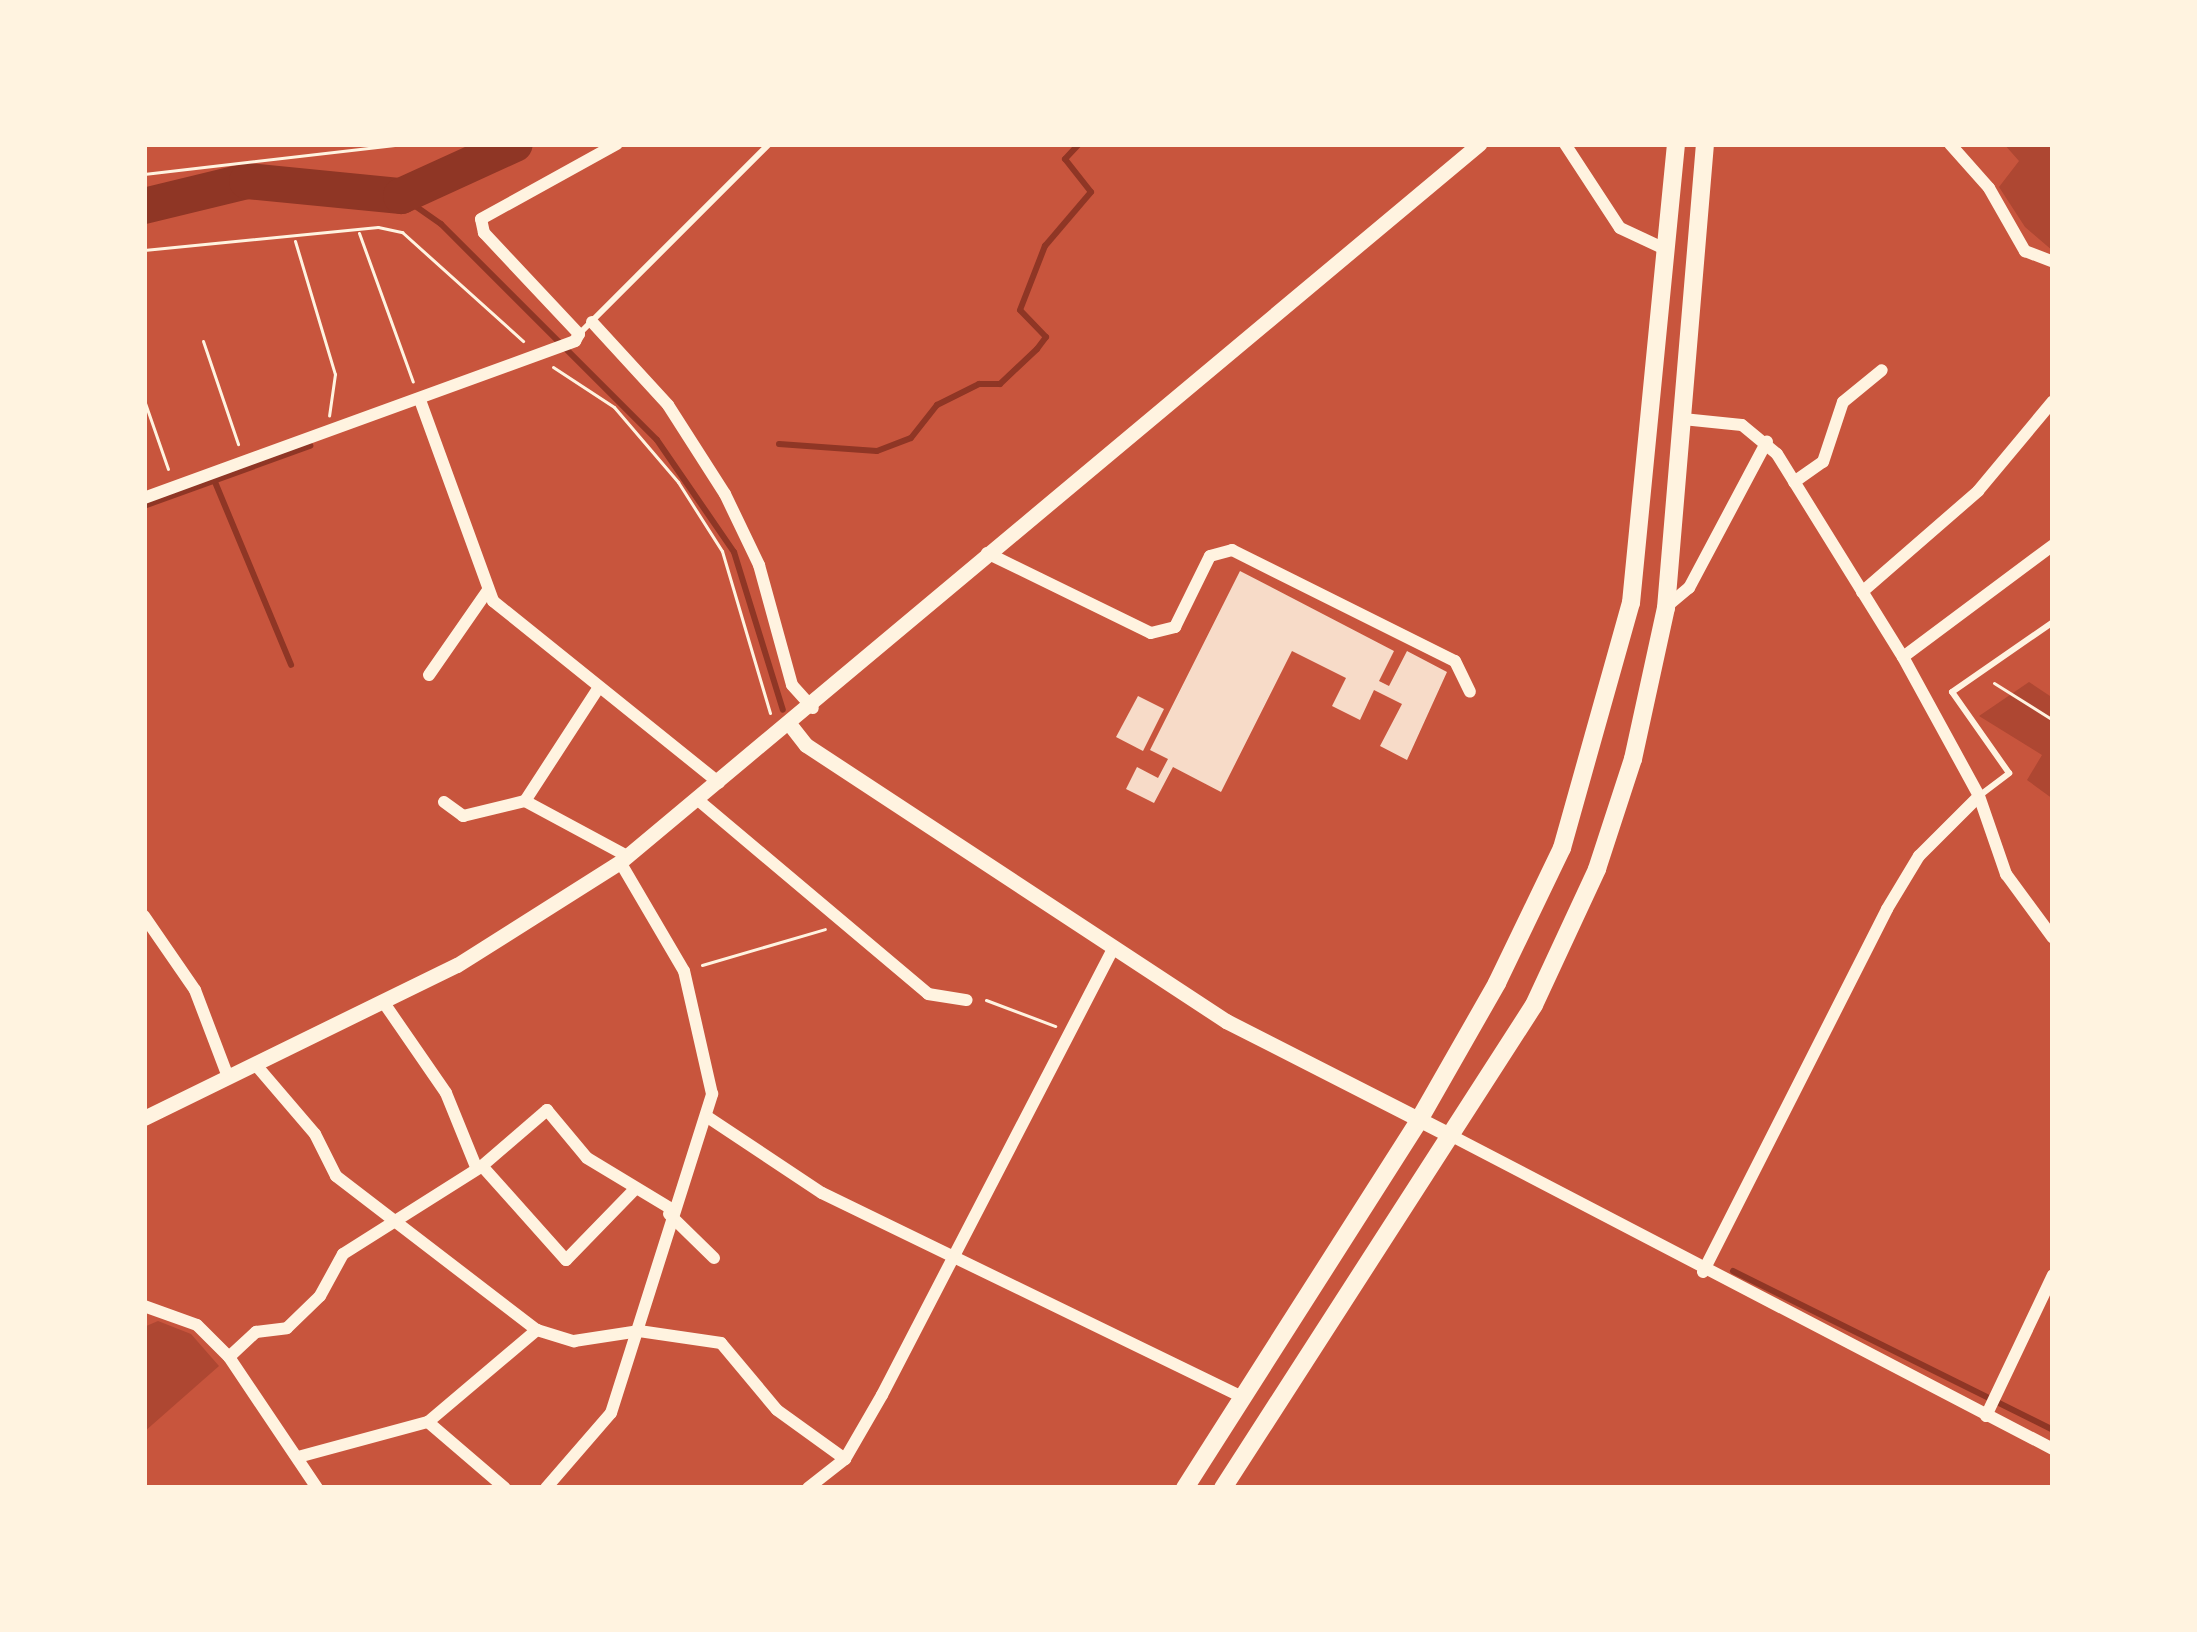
<!DOCTYPE html>
<html>
<head>
<meta charset="utf-8">
<style>
	body { margin:0 }
	#map { position:relative; width:2197px; height:1632px; overflow:hidden; background:#c8553d; font-family:Overpass,sans-serif }
	div>[style] { position:absolute }
	[style*='--x'] { left:calc(var(--x)*1px); top:calc(var(--y)*1px); width:calc(var(--w)*1px); rotate:calc(var(--a)*1deg) }
	.green>* { inset:0; background:#ae4732 }
	.stream>* { height:6px; margin:-3px; padding:0 3px; transform-origin:3px; border-radius:3px; background:#8f3625 }
	.river>* { height:36px; margin:-18px; padding:0 18px; transform-origin:18px; border-radius:18px; background:#8f3625 }
	.building>* { inset:0; background:#f7dbc8 }
	.path>* { height:3px; margin:-1.5px; padding:0 1.5px; transform-origin:1.5px; border-radius:1.5px; background:#fff3e0 }
	.service>* { height:6px; margin:-3px; padding:0 3px; transform-origin:3px; border-radius:3px; background:#fff3e0 }
	.minor>* { height:12px; margin:-6px; padding:0 6px; transform-origin:6px; border-radius:6px; background:#fff3e0 }
	.tertiary>* { height:15px; margin:-7.5px; padding:0 7.5px; transform-origin:7.5px; border-radius:7.5px; background:#fff3e0 }
	.primary>* { height:18px; margin:-9px; padding:0 9px; transform-origin:9px; border-radius:9px; background:#fff3e0 }
	span { translate:-50% -50%; white-space:nowrap; text-align:center; line-height:1.15; -webkit-text-stroke:9px #fff3e0; paint-order:stroke }
	.frame { position:absolute; inset:0; border:147px solid #fff3e0; pointer-events:none }
</style>
</head>
<body>
<div id="map">
	<div class="green">
		<div style="clip-path:polygon(2004px 144px,2053px 145px,2053px 251px,2025px 227px,1999px 187px,2019px 161px)"></div>
		<div style="clip-path:polygon(2029px 682px,2053px 698px,2053px 799px,2027px 780px,2042px 755px,1979px 716px)"></div>
		<div style="clip-path:polygon(158px 1321px,191px 1334px,219px 1366px,144px 1432px,144px 1327px)"></div>
	</div>
	<div class="stream">
		<div style="--x:401;--y:196;--w:49;--a:35"></div>
		<div style="--x:441;--y:224;--w:305;--a:45"></div>
		<div style="--x:657;--y:440;--w:136;--a:55.5"></div>
		<div style="--x:734;--y:552;--w:165;--a:72.8"></div>
		<div style="--x:779;--y:444;--w:98;--a:4.1"></div>
		<div style="--x:877;--y:451;--w:36;--a:-21"></div>
		<div style="--x:911;--y:438;--w:42;--a:-51.8"></div>
		<div style="--x:937;--y:405;--w:47;--a:-26.6"></div>
		<div style="--x:979;--y:384;--w:21;--a:0"></div>
		<div style="--x:1000;--y:384;--w:51;--a:-43.4"></div>
		<div style="--x:1037;--y:349;--w:15;--a:-53"></div>
		<div style="--x:1046;--y:337;--w:37;--a:-134"></div>
		<div style="--x:1020;--y:310;--w:69;--a:-68.7"></div>
		<div style="--x:1045;--y:246;--w:71;--a:-49.6"></div>
		<div style="--x:1091;--y:192;--w:42;--a:-128.2"></div>
		<div style="--x:1065;--y:159;--w:21;--a:-47"></div>
		<div style="--x:215;--y:482;--w:198;--a:67.4"></div>
		<div style="--x:144;--y:506;--w:177;--a:-19.9"></div>
		<div style="--x:1733;--y:1271;--w:357;--a:26.4"></div>
	</div>
	<div class="river">
		<div style="--x:144;--y:206;--w:106;--a:-13.6"></div>
		<div style="--x:247;--y:181;--w:155;--a:5.6"></div>
		<div style="--x:401;--y:196;--w:125;--a:-24.5"></div>
	</div>
	<div class="building">
		<div style="clip-path:polygon(1240px 571px,1394px 651px,1379px 681px,1389px 686px,1407px 651px,1447px 672px,1407px 760px,1380px 746px,1402px 704px,1374px 690px,1360px 720px,1332px 706px,1346px 678px,1292px 651px,1221px 792px,1173px 767px,1154px 803px,1126px 789px,1137px 767px,1158px 778px,1168px 759px,1150px 750px)"></div>
		<div style="clip-path:polygon(1138px 696px,1164px 709px,1143px 751px,1116px 737px)"></div>
	</div>
	<div class="path">
		<div style="--x:144;--y:174;--w:261;--a:-6.6"></div>
		<div style="--x:359;--y:233;--w:158;--a:70.1"></div>
		<div style="--x:295;--y:241;--w:139;--a:73.3"></div>
		<div style="--x:335;--y:374;--w:42;--a:98.1"></div>
		<div style="--x:144;--y:250;--w:235;--a:-5.6"></div>
		<div style="--x:378;--y:227;--w:25;--a:12"></div>
		<div style="--x:402;--y:232;--w:163;--a:42"></div>
		<div style="--x:203;--y:341;--w:109;--a:71.2"></div>
		<div style="--x:553;--y:367;--w:73;--a:33.3"></div>
		<div style="--x:614;--y:407;--w:99;--a:49.5"></div>
		<div style="--x:678;--y:482;--w:82;--a:57.5"></div>
		<div style="--x:722;--y:551;--w:169;--a:73.5"></div>
		<div style="--x:144;--y:400;--w:73;--a:70.8"></div>
		<div style="--x:1994;--y:683;--w:70;--a:32.1"></div>
		<div style="--x:702;--y:965;--w:128;--a:-16.3"></div>
		<div style="--x:986;--y:1000;--w:74;--a:20.6"></div>
	</div>
	<div class="service">
		<div style="--x:579;--y:334;--w:269;--a:-45"></div>
		<div style="--x:1979;--y:796;--w:38;--a:-37"></div>
		<div style="--x:2009;--y:773;--w:99;--a:-125.1"></div>
		<div style="--x:1952;--y:692;--w:123;--a:-34.7"></div>
	</div>
	<div class="minor">
		<div style="--x:1565;--y:144;--w:100;--a:56.8"></div>
		<div style="--x:1620;--y:228;--w:52;--a:25.1"></div>
		<div style="--x:1950;--y:144;--w:59;--a:48.4"></div>
		<div style="--x:1989;--y:188;--w:73;--a:60.3"></div>
		<div style="--x:2025;--y:251;--w:30;--a:21"></div>
		<div style="--x:592;--y:322;--w:113;--a:47.5"></div>
		<div style="--x:668;--y:405;--w:106;--a:57.4"></div>
		<div style="--x:725;--y:494;--w:79;--a:64.4"></div>
		<div style="--x:759;--y:565;--w:124;--a:74.6"></div>
		<div style="--x:792;--y:685;--w:31;--a:48"></div>
		<div style="--x:420;--y:400;--w:214;--a:70"></div>
		<div style="--x:493;--y:601;--w:290;--a:38.8"></div>
		<div style="--x:1683;--y:419;--w:59;--a:5.8"></div>
		<div style="--x:1742;--y:425;--w:45;--a:39.6"></div>
		<div style="--x:1777;--y:454;--w:239;--a:58.2"></div>
		<div style="--x:1903;--y:657;--w:158;--a:61.3"></div>
		<div style="--x:1979;--y:796;--w:83;--a:70.9"></div>
		<div style="--x:2006;--y:874;--w:79;--a:53.7"></div>
		<div style="--x:1794;--y:482;--w:35;--a:-35"></div>
		<div style="--x:1823;--y:462;--w:63;--a:-71.6"></div>
		<div style="--x:1843;--y:402;--w:50;--a:-39.4"></div>
		<div style="--x:144;--y:498;--w:459;--a:-20"></div>
		<div style="--x:575;--y:341;--w:8;--a:-60"></div>
		<div style="--x:579;--y:334;--w:139;--a:-133.2"></div>
		<div style="--x:484;--y:233;--w:14;--a:-102"></div>
		<div style="--x:481;--y:219;--w:155;--a:-28.9"></div>
		<div style="--x:987;--y:553;--w:182;--a:26"></div>
		<div style="--x:1151;--y:633;--w:25;--a:-14"></div>
		<div style="--x:1175;--y:627;--w:79;--a:-63.8"></div>
		<div style="--x:1210;--y:556;--w:23;--a:-15"></div>
		<div style="--x:1232;--y:550;--w:249;--a:26.5"></div>
		<div style="--x:1455;--y:661;--w:34;--a:64"></div>
		<div style="--x:1862;--y:592;--w:154;--a:-41"></div>
		<div style="--x:1978;--y:491;--w:117;--a:-50.2"></div>
		<div style="--x:1666;--y:607;--w:30;--a:-40"></div>
		<div style="--x:1689;--y:588;--w:166;--a:-62"></div>
		<div style="--x:1903;--y:657;--w:187;--a:-36.7"></div>
		<div style="--x:429;--y:675;--w:103;--a:-55.2"></div>
		<div style="--x:698;--y:800;--w:301;--a:40.1"></div>
		<div style="--x:928;--y:994;--w:39;--a:9"></div>
		<div style="--x:525;--y:801;--w:136;--a:-57"></div>
		<div style="--x:444;--y:802;--w:24;--a:36"></div>
		<div style="--x:463;--y:816;--w:64;--a:-13.6"></div>
		<div style="--x:525;--y:801;--w:116;--a:28.3"></div>
		<div style="--x:144;--y:916;--w:90;--a:55.4"></div>
		<div style="--x:195;--y:990;--w:93;--a:69.2"></div>
		<div style="--x:384;--y:1003;--w:109;--a:55.4"></div>
		<div style="--x:446;--y:1093;--w:80;--a:67.9"></div>
		<div style="--x:255;--y:1064;--w:92;--a:49.4"></div>
		<div style="--x:315;--y:1134;--w:47;--a:63.4"></div>
		<div style="--x:336;--y:1176;--w:253;--a:37.5"></div>
		<div style="--x:537;--y:1330;--w:39;--a:17"></div>
		<div style="--x:574;--y:1341;--w:66;--a:-8.7"></div>
		<div style="--x:639;--y:1331;--w:83;--a:8.3"></div>
		<div style="--x:721;--y:1343;--w:87;--a:50.1"></div>
		<div style="--x:777;--y:1410;--w:84;--a:35.8"></div>
		<div style="--x:706;--y:1116;--w:139;--a:33.6"></div>
		<div style="--x:822;--y:1193;--w:468;--a:25.9"></div>
		<div style="--x:1450;--y:1135;--w:680;--a:27.51"></div>
		<div style="--x:482;--y:1166;--w:126;--a:48.2"></div>
		<div style="--x:566;--y:1260;--w:98;--a:-45.8"></div>
		<div style="--x:669;--y:1214;--w:63;--a:44.4"></div>
		<div style="--x:1703;--y:1272;--w:407;--a:-63.1"></div>
		<div style="--x:1887;--y:909;--w:62;--a:-58.9"></div>
		<div style="--x:1919;--y:856;--w:85;--a:-45"></div>
		<div style="--x:144;--y:1306;--w:56;--a:19.7"></div>
		<div style="--x:197;--y:1325;--w:45;--a:45"></div>
		<div style="--x:229;--y:1357;--w:158;--a:56.1"></div>
		<div style="--x:229;--y:1357;--w:37;--a:-43"></div>
		<div style="--x:256;--y:1332;--w:31;--a:-7"></div>
		<div style="--x:287;--y:1328;--w:46;--a:-44.1"></div>
		<div style="--x:320;--y:1296;--w:48;--a:-61.3"></div>
		<div style="--x:343;--y:1254;--w:165;--a:-32.3"></div>
		<div style="--x:482;--y:1166;--w:86;--a:-40.7"></div>
		<div style="--x:547;--y:1110;--w:62;--a:50.2"></div>
		<div style="--x:587;--y:1158;--w:97;--a:31.1"></div>
		<div style="--x:1986;--y:1416;--w:156;--a:-64.6"></div>
		<div style="--x:428;--y:1422;--w:101;--a:40.6"></div>
		<div style="--x:298;--y:1457;--w:135;--a:-15.1"></div>
		<div style="--x:428;--y:1422;--w:143;--a:-40.2"></div>
		<div style="--x:546;--y:1488;--w:99;--a:-49.1"></div>
		<div style="--x:611;--y:1413;--w:335;--a:-72.4"></div>
		<div style="--x:712;--y:1094;--w:126;--a:-102.8"></div>
		<div style="--x:684;--y:971;--w:126;--a:-120.4"></div>
		<div style="--x:808;--y:1488;--w:47;--a:-38.1"></div>
		<div style="--x:845;--y:1459;--w:74;--a:-60"></div>
		<div style="--x:882;--y:1395;--w:505;--a:-62.62"></div>
	</div>
	<div class="tertiary">
		<div style="--x:791;--y:726;--w:24;--a:52"></div>
		<div style="--x:806;--y:745;--w:503;--a:33.31"></div>
		<div style="--x:1226;--y:1021;--w:251;--a:27"></div>
		<div style="--x:144;--y:1118;--w:348;--a:-26.1"></div>
		<div style="--x:457;--y:965;--w:193;--a:-32.3"></div>
		<div style="--x:620;--y:862;--w:1120;--a:-39.89"></div>
	</div>
	<div class="primary">
		<div style="--x:1185;--y:1488;--w:436;--a:-57.5"></div>
		<div style="--x:1419;--y:1120;--w:158;--a:-60.3"></div>
		<div style="--x:1497;--y:983;--w:150;--a:-64.3"></div>
		<div style="--x:1562;--y:848;--w:255;--a:-74.3"></div>
		<div style="--x:1631;--y:603;--w:461;--a:-84.4"></div>
		<div style="--x:1223;--y:1488;--w:574;--a:-57.22"></div>
		<div style="--x:1534;--y:1005;--w:150;--a:-65.1"></div>
		<div style="--x:1597;--y:869;--w:116;--a:-71.9"></div>
		<div style="--x:1633;--y:759;--w:155;--a:-77.7"></div>
		<div style="--x:1666;--y:608;--w:466;--a:-85.2"></div>
	</div>
	<div class="frame"></div>
</div>
</body>
</html>
